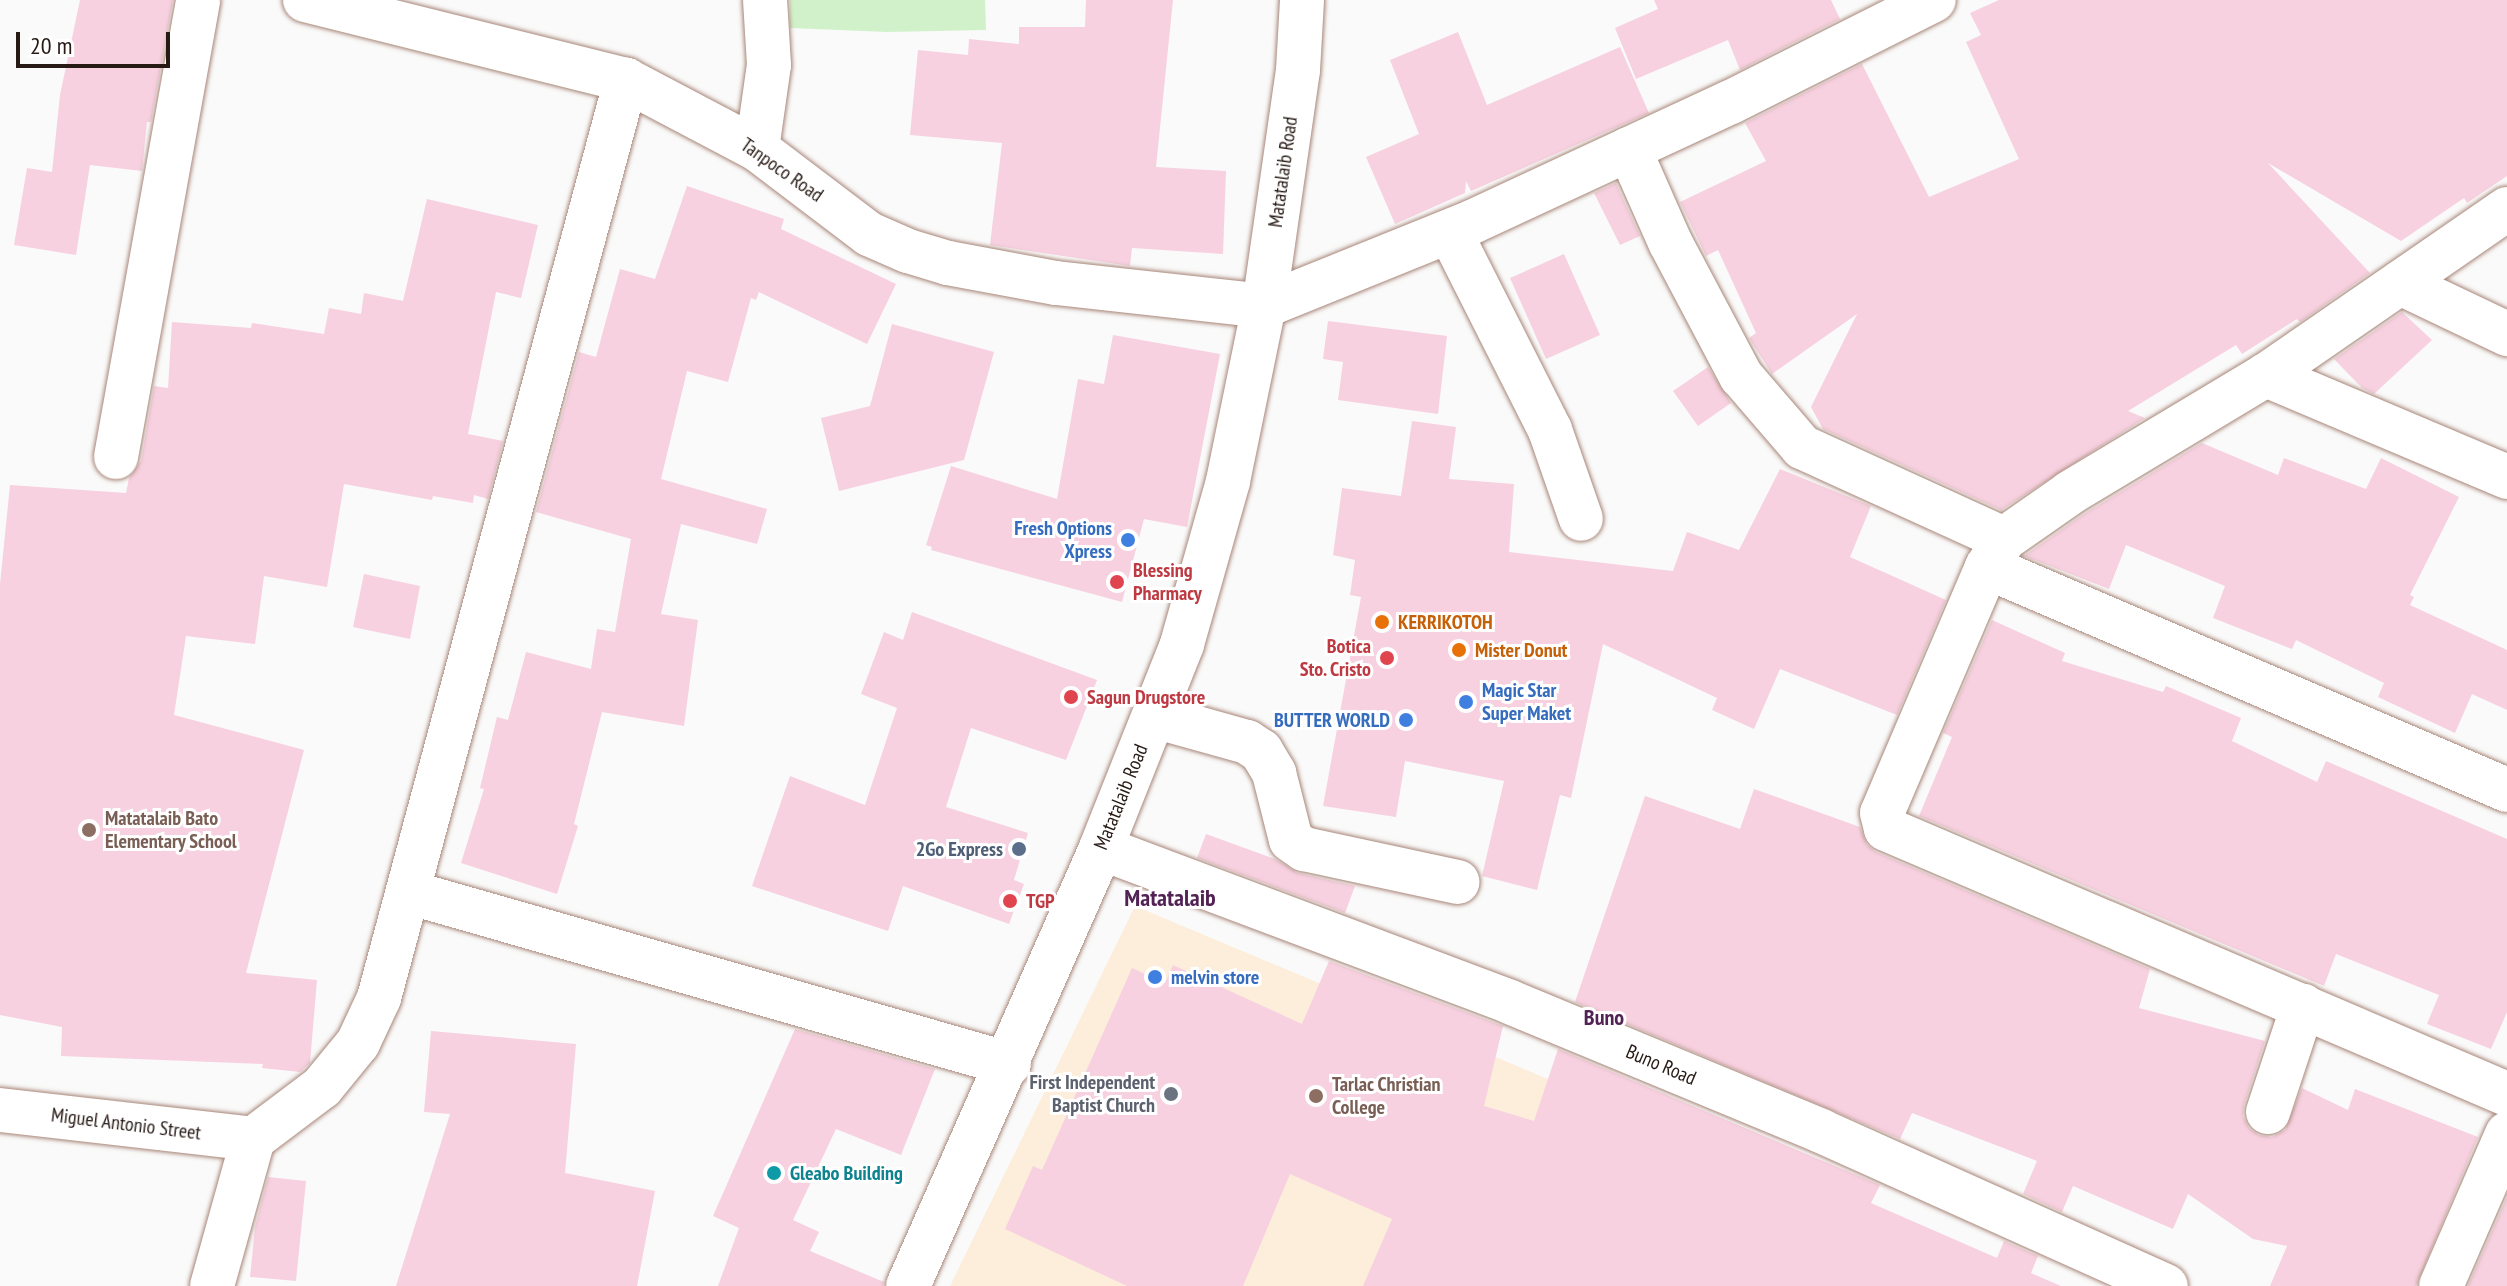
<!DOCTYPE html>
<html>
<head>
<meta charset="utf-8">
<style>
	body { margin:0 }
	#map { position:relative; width:2507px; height:1286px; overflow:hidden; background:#fafafa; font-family:"PT Sans Narrow",sans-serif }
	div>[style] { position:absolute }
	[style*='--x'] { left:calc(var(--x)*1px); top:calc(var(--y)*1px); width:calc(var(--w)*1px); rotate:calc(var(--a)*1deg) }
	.education>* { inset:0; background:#fceedb }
	.green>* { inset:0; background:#d1f1cb }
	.building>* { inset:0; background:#f7d1e0 }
	.roads { filter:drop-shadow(0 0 2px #a88678) drop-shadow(0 0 2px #a88678) }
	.minor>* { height:44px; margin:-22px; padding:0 22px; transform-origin:22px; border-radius:22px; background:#fff }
	.major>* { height:44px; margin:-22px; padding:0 22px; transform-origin:22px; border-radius:22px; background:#fff }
	.dots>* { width:22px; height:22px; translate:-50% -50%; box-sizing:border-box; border:4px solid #fff; border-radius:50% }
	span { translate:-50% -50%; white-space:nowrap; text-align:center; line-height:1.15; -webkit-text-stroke:6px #fff; paint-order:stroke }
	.street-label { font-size:20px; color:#271a15 }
	.shop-label { font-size:20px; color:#366cbe; font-weight:700 }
	.right { translate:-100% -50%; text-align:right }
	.left { translate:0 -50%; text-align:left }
	.health-label { font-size:20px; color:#be3a42; font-weight:700 }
	.food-label { font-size:20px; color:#c56008; font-weight:700 }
	.education-label { font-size:20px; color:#785e54; font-weight:700 }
	.service-label { font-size:20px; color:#4e5e75; font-weight:700 }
	.worship-label { font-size:20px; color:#5b616d; font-weight:700 }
	.culture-label { font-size:20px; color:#0d838f; font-weight:700 }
	.neighbourhood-label { font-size:22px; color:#522254; font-weight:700 }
	.quarter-label { font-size:24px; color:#522254; font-weight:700 }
	.scale { position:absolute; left:16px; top:32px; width:154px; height:36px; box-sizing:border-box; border:4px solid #271a15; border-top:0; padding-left:10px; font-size:24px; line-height:28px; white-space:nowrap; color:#271a15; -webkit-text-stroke:6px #fff; paint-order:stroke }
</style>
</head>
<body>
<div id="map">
	<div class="education">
		<div style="clip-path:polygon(1135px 906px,2042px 1286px,950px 1286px)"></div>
	</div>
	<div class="green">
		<div style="clip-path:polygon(790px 0,985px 0,986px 30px,887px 32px,790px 28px)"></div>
	</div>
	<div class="building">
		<div style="clip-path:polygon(80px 0,173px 0,151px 122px,147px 122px,142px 171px,90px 165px,76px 255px,14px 245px,27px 168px,52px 172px,60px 95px)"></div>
		<div style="clip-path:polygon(1086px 0,1173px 0,1156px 167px,1226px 171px,1223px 254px,1132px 248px,1130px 266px,990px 245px,1002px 143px,910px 135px,918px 50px,968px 55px,969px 39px,1019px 44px,1019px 27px,1085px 27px)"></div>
		<div style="clip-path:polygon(1654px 0,1831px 0,1840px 19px,1740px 70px,1728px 40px,1636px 79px,1615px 28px,1658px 9px)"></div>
		<div style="clip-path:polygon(1999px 0,2507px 0,2507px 176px,2467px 203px,2464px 198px,2401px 241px,2268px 163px,2370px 273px,2300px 322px,2297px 319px,2242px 354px,2236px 345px,2128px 411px,2145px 418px,2001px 510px,1823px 429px,1811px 407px,1857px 314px,1772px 374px,1749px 338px,1756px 333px,1718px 250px,1706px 256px,1680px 202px,1766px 161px,1745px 123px,1862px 64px,1929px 197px,2019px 159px,1966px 42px,1981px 35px,1970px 13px)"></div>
		<div style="clip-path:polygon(1458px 32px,1487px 105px,1620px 47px,1649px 113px,1471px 191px,1466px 181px,1465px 193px,1395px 224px,1366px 157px,1419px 134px,1390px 60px)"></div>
		<div style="clip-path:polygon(1616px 183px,1640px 236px,1620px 245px,1594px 193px)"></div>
		<div style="clip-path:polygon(687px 186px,784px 219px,781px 229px,896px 284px,867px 344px,759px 292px,756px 300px,751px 298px,728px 382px,687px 371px,661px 479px,767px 509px,757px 544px,681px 524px,661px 614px,698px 620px,684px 726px,602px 712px,574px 824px,578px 826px,557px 894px,461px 863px,484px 789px,480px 788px,497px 717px,508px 720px,526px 652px,591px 669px,597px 629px,615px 632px,631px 539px,536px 512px,579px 352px,596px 357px,620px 269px,655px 279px)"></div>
		<div style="clip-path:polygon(427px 199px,538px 225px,521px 298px,496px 292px,468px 434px,503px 441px,488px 499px,474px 495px,473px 503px,433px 496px,432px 500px,344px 484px,327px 587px,264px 576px,255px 644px,186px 636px,174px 715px,304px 750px,246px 973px,317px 980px,310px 1063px,300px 1072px,262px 1068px,263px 1064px,61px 1056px,62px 1027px,0 1015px,0 584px,10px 485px,126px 493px,129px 478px,141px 461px,154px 386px,168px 388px,172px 322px,251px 328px,252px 323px,324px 334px,329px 308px,361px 314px,364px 293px,403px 301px)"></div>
		<div style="clip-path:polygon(1564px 254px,1600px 335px,1546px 359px,1510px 278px)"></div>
		<div style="clip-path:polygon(2402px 312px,2432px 340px,2374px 394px,2362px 388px,2334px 359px)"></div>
		<div style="clip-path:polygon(1328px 321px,1447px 336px,1438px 414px,1338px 400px,1343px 362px,1323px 359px)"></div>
		<div style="clip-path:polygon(892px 324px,994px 352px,964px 460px,839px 491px,821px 418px,870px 406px)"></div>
		<div style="clip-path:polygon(1113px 335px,1220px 354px,1187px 527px,1144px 519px,1122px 602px,931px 550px,932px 547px,926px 545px,951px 466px,1057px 499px,1078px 379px,1104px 384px)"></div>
		<div style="clip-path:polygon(1708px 367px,1731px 403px,1698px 426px,1673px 391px)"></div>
		<div style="clip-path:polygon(1412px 421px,1456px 427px,1449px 479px,1514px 484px,1509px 552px,1673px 571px,1687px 532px,1739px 550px,1780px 469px,1871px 506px,1850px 557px,1946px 600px,1897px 715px,1780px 669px,1754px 729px,1712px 710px,1717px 698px,1603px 644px,1571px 798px,1560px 795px,1537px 890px,1482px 876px,1504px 781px,1405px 761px,1396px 817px,1323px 806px,1361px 597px,1350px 595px,1355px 560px,1333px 555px,1342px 488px,1401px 496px)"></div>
		<div style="clip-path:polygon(2202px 443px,2278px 475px,2284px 458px,2366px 489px,2381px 458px,2459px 497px,2410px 595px,2414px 597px,2410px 605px,2507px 650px,2507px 710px,2472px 694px,2455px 733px,2378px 697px,2384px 683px,2296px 640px,2292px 649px,2213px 618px,2225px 586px,2126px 545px,2109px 589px,2024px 556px,2084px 514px)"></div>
		<div style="clip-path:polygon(364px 574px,420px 586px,410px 639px,353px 627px)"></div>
		<div style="clip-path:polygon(912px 612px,1097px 680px,1066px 760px,971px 728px,946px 807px,1028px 833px,1014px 880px,1024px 884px,1009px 924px,903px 886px,888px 931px,752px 886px,790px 776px,865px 805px,897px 708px,861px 694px,884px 632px,903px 640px)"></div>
		<div style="clip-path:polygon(1992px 620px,2065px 653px,2062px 661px,2163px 692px,2166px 686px,2241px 718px,2232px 741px,2317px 782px,2326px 761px,2507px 839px,2507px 1012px,2491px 1049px,2427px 1024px,2439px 995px,2336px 954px,2324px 986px,1919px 816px,1952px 737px,1943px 733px)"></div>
		<div style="clip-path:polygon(1754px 789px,1860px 827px,1867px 845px,1876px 852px,2150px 969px,2139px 1008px,2265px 1041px,2244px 1105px,2243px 1116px,2249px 1128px,2259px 1135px,2272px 1137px,2285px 1130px,2302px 1088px,2348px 1110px,2355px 1089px,2478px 1137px,2416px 1286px,2270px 1286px,2287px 1246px,2253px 1239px,2188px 1194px,2173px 1229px,2073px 1186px,2062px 1212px,2023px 1194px,2037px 1161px,1912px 1113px,1900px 1139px,1575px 1002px,1645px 796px,1740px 829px)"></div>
		<div style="clip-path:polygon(1206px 834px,1275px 859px,1298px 873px,1355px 886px,1345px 913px,1197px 858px)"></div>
		<div style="clip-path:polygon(1329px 961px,1503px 1026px,1484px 1106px,1534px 1121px,1558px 1049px,1880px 1185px,1871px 1203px,1997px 1258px,2004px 1241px,2038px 1256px,2031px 1273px,2061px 1286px,1363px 1286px,1392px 1219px,1290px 1174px,1243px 1286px,1127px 1286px,1005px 1229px,1033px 1166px,1042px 1170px,1132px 968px,1165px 983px,1173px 965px,1302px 1024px)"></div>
		<div style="clip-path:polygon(795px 1029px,935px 1069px,901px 1155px,836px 1129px,793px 1220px,819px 1232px,810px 1251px,884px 1282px,883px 1286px,718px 1286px,739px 1228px,713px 1216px)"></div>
		<div style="clip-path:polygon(431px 1031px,576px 1044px,565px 1173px,655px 1191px,637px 1286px,396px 1286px,450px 1114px,424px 1112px)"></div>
		<div style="clip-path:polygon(268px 1177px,306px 1181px,296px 1281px,250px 1277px,255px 1227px)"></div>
		<div style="clip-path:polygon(2507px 1197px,2507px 1286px,2468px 1286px)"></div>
	</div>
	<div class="roads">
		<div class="minor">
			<div style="--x:305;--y:0;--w:331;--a:14"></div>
			<div style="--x:626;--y:80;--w:148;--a:27.8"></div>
			<div style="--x:757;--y:149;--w:141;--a:37.2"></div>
			<div style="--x:869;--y:234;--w:43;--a:23.6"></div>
			<div style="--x:908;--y:251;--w:42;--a:16.7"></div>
			<div style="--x:948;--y:263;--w:110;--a:10.5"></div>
			<div style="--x:1056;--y:283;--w:209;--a:6.3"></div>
			<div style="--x:1264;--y:306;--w:224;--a:-22"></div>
			<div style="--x:1472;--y:222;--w:285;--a:-24.9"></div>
			<div style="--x:1731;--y:102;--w:227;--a:-26.7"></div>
			<div style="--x:757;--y:149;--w:85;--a:-81.9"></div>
			<div style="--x:769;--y:65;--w:65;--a:-93.5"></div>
			<div style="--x:1629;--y:149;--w:102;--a:66.2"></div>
			<div style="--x:1670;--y:242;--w:152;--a:62.1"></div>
			<div style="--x:1741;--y:376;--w:94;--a:49.3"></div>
			<div style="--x:1802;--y:447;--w:222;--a:24.5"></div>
			<div style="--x:2507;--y:209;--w:293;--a:145.4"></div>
			<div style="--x:2266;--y:375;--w:229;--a:149"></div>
			<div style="--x:2070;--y:493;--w:80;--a:145.1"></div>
			<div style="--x:2004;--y:539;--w:33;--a:121"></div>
			<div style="--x:1987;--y:567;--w:267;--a:113.1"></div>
			<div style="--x:1882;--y:813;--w:16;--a:76"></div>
			<div style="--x:1886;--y:829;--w:675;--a:23.11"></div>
			<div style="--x:1450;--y:232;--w:222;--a:63.2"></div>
			<div style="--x:1550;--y:430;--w:94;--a:70.8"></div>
			<div style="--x:2400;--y:283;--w:119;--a:25.5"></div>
			<div style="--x:2266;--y:375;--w:262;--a:22.9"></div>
			<div style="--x:116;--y:457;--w:464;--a:-79.8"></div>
			<div style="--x:1987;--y:567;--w:566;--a:23.21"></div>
			<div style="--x:1154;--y:716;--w:97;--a:15.6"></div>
			<div style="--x:1247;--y:742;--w:17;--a:33"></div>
			<div style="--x:1261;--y:751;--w:26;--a:59"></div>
			<div style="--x:1274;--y:773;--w:69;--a:75.8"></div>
			<div style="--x:1291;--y:840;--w:16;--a:35"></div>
			<div style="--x:1304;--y:849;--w:157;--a:12.1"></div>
			<div style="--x:1101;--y:848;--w:437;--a:20.6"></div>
			<div style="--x:1510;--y:1002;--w:337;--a:22.5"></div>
			<div style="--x:1821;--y:1131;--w:378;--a:24.2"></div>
			<div style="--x:408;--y:892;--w:625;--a:15.97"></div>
			<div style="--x:0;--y:1110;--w:255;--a:6.5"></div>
			<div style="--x:2268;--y:1112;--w:112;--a:-71.7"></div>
			<div style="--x:253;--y:1139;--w:86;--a:-37"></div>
			<div style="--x:322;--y:1087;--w:57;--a:-50.7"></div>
			<div style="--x:358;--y:1043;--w:50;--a:-65"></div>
			<div style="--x:379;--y:998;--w:951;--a:-74.94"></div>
			<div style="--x:212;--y:1286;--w:153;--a:-74.4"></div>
			<div style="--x:2441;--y:1286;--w:166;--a:-66.5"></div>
		</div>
		<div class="major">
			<div style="--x:908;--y:1286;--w:479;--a:-66.2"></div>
			<div style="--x:1101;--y:848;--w:219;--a:-68.3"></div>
			<div style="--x:1182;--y:644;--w:169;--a:-74.2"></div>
			<div style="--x:1228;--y:481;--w:179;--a:-78.4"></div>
			<div style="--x:1264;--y:306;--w:238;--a:-81.8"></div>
			<div style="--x:1298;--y:70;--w:70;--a:-86.7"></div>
		</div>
	</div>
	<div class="dots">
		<div style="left:1128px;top:540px;background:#3f7fe0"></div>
		<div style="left:1117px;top:582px;background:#e0444e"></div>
		<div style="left:1382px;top:622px;background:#e8710a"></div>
		<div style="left:1459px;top:650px;background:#e8710a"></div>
		<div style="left:1387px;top:658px;background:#e0444e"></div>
		<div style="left:1071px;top:697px;background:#e0444e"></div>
		<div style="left:1466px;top:702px;background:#3f7fe0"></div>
		<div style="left:1406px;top:720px;background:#3f7fe0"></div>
		<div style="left:89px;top:830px;background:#8d6e63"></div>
		<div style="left:1019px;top:849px;background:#5c6f8a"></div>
		<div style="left:1010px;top:901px;background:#e0444e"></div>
		<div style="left:1155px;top:977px;background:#3f7fe0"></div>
		<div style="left:1171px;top:1094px;background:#6b7280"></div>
		<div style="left:1316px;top:1096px;background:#8d6e63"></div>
		<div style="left:774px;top:1173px;background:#0f9aa8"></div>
	</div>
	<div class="street-label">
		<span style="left:782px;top:170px;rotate:35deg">Tanpoco Road</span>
		<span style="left:1283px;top:172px;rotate:-82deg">Matatalaib Road</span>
		<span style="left:1121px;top:797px;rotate:-68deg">Matatalaib Road</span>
		<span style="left:1661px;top:1065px;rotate:23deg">Buno Road</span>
		<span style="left:126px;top:1124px;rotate:7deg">Miguel Antonio Street</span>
	</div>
	<div class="shop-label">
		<span class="right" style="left:1112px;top:540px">Fresh Options<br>Xpress</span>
		<span class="left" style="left:1482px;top:702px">Magic Star<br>Super Maket</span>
		<span class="right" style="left:1390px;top:720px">BUTTER WORLD</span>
		<span class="left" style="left:1171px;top:977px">melvin store</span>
	</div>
	<div class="health-label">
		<span class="left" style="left:1133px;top:582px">Blessing<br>Pharmacy</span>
		<span class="right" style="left:1371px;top:658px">Botica<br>Sto. Cristo</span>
		<span class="left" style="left:1087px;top:697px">Sagun Drugstore</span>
		<span class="left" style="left:1026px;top:901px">TGP</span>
	</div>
	<div class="food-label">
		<span class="left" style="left:1398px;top:622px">KERRIKOTOH</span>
		<span class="left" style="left:1475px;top:650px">Mister Donut</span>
	</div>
	<div class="education-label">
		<span class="left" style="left:105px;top:830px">Matatalaib Bato<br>Elementary School</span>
		<span class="left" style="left:1332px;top:1096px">Tarlac Christian<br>College</span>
	</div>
	<div class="service-label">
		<span class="right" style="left:1003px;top:849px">2Go Express</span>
	</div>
	<div class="worship-label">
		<span class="right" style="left:1155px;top:1094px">First Independent<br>Baptist Church</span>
	</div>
	<div class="culture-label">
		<span class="left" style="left:790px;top:1173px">Gleabo Building</span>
	</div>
	<div class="neighbourhood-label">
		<span style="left:1604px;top:1018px">Buno</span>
	</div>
	<div class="quarter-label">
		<span style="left:1170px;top:898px">Matatalaib</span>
	</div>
	<div class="scale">20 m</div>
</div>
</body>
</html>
